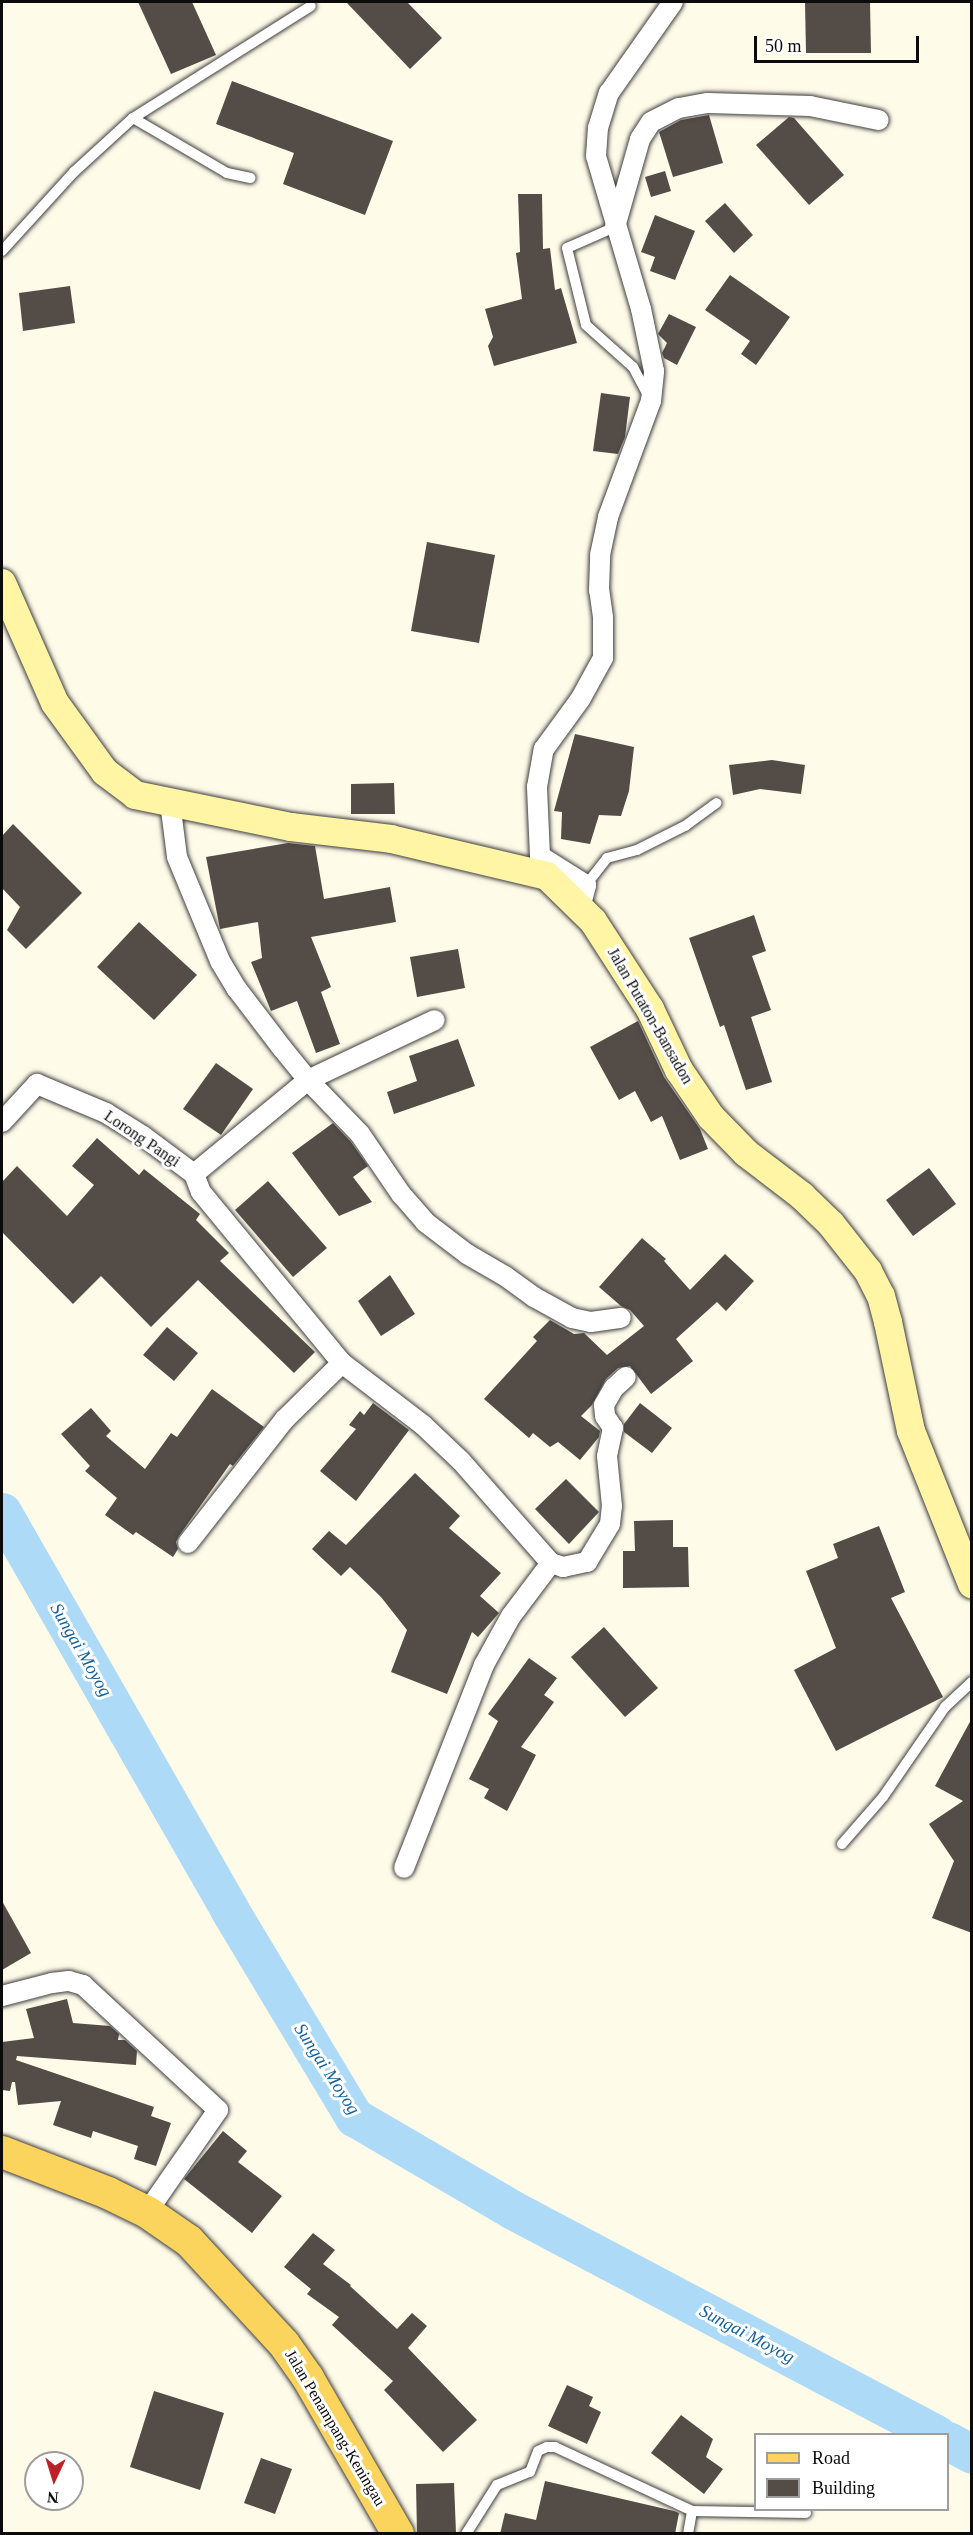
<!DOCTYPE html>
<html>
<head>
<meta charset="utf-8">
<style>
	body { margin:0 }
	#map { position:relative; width:973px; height:2535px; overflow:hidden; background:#fffbe9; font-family:"Times New Roman",serif }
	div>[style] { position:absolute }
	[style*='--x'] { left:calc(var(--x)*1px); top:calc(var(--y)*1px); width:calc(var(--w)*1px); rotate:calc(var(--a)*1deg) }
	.river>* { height:39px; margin:-19.5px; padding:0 19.5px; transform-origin:19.5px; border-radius:19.5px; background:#addbf7 }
	.building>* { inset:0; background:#534c47 }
	.roads { filter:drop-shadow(0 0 2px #3e3e3e) drop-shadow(0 0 2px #3e3e3e) }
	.lane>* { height:10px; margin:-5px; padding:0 5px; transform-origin:5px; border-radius:5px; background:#fff }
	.street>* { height:20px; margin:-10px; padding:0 10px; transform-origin:10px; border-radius:10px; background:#fff }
	.secondary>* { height:28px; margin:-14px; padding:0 14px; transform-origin:14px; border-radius:14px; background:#fff5a4 }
	.primary>* { height:32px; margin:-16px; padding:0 16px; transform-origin:16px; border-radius:16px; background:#fad45d }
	span { translate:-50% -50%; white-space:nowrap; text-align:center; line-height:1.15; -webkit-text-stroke:6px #fff; paint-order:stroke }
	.street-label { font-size:16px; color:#0b0b0b }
	.water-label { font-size:18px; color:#14619d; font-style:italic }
	.frame { position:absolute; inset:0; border:3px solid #0b0b0b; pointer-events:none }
	.legend { position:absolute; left:754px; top:2433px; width:195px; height:78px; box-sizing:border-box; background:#fff; border:2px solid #9d9d9d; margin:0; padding:8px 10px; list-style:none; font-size:18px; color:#0b0b0b }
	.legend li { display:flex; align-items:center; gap:12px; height:30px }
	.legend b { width:30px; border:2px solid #9d9d9d }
	.north { position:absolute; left:24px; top:2451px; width:60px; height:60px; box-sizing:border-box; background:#fff; border:2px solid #9d9d9d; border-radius:50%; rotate:184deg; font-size:16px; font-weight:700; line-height:24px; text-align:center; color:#0b0b0b }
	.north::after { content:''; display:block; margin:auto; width:21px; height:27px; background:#bb222a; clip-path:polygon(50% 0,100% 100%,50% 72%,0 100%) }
	.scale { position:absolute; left:754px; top:36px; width:165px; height:27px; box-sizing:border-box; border:3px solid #0b0b0b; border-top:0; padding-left:8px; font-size:18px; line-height:21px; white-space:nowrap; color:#0b0b0b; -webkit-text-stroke:4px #fff; paint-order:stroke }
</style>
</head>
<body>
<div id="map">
	<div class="river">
		<div style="--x:2;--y:1512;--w:457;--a:60.2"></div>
		<div style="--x:229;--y:1909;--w:243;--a:59"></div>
		<div style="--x:354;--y:2117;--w:184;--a:30.3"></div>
		<div style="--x:513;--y:2210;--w:479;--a:27.9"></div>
		<div style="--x:948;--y:2441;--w:27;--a:28"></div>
	</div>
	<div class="building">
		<div style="clip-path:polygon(138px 2px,192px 2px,216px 55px,171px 74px)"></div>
		<div style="clip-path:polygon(346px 2px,407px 2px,442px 38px,410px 69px)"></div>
		<div style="clip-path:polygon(805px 2px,870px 2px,871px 53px,806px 53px)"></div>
		<div style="clip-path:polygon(232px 81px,393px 141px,365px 215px,283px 184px,294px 153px,216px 124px)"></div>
		<div style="clip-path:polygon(709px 115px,723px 163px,673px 177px,659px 132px,681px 120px)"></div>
		<div style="clip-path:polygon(789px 117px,794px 118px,844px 175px,809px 205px,756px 145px)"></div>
		<div style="clip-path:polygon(665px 171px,671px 191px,651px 197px,645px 177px)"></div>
		<div style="clip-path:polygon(518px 194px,542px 194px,543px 249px,550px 248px,555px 290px,561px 288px,577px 343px,494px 366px,488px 346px,493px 337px,485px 309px,522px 299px,516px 253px,520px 252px)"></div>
		<div style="clip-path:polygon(725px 203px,753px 235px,734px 253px,705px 221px)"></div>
		<div style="clip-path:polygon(655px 215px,695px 231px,675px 280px,650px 271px,655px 257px,641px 252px)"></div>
		<div style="clip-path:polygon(730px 275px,790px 317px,756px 365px,741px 354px,750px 341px,705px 310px)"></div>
		<div style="clip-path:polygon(70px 286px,75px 323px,23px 331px,19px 293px)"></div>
		<div style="clip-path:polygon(669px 314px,696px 327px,677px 365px,664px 358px,662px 353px,667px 343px,658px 334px)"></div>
		<div style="clip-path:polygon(601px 393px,630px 397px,625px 437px,618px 454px,593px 451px)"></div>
		<div style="clip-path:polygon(427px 542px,495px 555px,479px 643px,411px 631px)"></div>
		<div style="clip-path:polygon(575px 734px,634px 747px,629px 791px,621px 816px,599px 815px,590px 844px,561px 839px,562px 812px,554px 811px)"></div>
		<div style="clip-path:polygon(772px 760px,805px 765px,801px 794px,760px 789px,733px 795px,729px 765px)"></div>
		<div style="clip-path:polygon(394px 783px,395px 814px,351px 814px,351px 784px)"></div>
		<div style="clip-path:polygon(13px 824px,82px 893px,26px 949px,7px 930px,20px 907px,2px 888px,2px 836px)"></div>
		<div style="clip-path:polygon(288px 843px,315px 846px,324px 899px,390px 887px,396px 922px,311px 937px,331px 987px,321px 992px,340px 1044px,316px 1053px,297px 1001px,271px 1011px,251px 962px,262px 958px,258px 922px,220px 929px,206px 857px)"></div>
		<div style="clip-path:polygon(754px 915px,766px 951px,752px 956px,771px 1010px,751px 1017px,772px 1082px,746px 1090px,724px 1025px,720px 1027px,689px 938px)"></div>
		<div style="clip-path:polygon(139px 922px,197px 975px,154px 1020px,97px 967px)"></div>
		<div style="clip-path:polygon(458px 949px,465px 988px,417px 997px,410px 957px)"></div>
		<div style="clip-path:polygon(638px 1021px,664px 1077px,700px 1129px,708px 1149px,680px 1160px,662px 1116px,651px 1122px,635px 1091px,619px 1100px,590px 1047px)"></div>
		<div style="clip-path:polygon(458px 1039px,475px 1086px,394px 1114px,387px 1092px,417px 1081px,409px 1056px)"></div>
		<div style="clip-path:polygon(216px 1063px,253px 1089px,221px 1135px,183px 1109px)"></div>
		<div style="clip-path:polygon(333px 1123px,351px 1142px,368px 1166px,353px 1177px,372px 1202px,339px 1216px,292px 1153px)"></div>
		<div style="clip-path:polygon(97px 1138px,139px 1175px,144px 1169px,200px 1214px,196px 1220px,229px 1253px,220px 1261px,315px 1352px,294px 1373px,198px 1280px,151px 1327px,101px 1276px,73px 1304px,2px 1232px,2px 1182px,17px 1166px,67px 1216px,94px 1185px,72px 1166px)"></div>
		<div style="clip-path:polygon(929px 1168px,956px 1204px,913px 1236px,886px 1200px)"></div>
		<div style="clip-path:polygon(268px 1181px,327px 1248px,293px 1277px,235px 1210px)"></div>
		<div style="clip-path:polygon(642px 1238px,666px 1259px,664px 1261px,690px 1290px,725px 1254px,754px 1281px,726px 1311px,717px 1302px,676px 1339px,693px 1361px,651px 1394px,630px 1366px,618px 1368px,606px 1379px,592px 1405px,581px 1416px,600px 1431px,599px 1437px,580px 1460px,558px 1442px,550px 1447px,533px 1433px,529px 1438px,484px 1399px,537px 1341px,533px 1337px,550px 1320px,574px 1334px,584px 1333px,607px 1355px,644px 1326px,630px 1310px,621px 1306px,599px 1287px)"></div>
		<div style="clip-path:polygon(390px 1275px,415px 1314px,381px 1336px,358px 1301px)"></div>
		<div style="clip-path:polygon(167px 1327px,198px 1353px,174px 1381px,143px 1355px)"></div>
		<div style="clip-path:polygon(212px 1389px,264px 1427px,233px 1466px,230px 1464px,179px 1536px,176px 1542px,178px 1549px,173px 1557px,136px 1532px,133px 1535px,105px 1515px,117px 1498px,85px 1471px,90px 1466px,61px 1434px,91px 1408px,111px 1431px,106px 1436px,145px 1469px,171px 1433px,177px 1437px)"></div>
		<div style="clip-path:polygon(373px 1403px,409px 1430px,356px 1501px,320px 1471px,356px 1429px,349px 1425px,360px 1411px,364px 1415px)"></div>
		<div style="clip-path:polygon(640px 1403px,672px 1428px,652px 1453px,624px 1432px,624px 1424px)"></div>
		<div style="clip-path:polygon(415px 1473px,460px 1516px,449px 1528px,501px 1573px,480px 1596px,499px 1613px,478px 1637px,472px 1632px,447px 1694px,391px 1672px,407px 1630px,381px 1597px,350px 1567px,341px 1576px,312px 1549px,329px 1531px,346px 1545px)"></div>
		<div style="clip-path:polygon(566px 1479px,599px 1512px,569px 1544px,535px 1509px)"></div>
		<div style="clip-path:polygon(673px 1520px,673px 1547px,688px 1547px,689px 1587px,623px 1588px,623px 1551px,635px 1551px,634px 1521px)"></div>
		<div style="clip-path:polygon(879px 1526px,905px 1592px,891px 1598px,943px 1697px,836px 1751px,794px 1670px,836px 1648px,806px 1571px,838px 1558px,833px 1544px)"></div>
		<div style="clip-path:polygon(604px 1627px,658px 1688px,625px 1717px,571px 1657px)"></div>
		<div style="clip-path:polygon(529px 1658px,557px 1678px,544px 1695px,554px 1702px,521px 1747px,536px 1755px,507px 1811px,484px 1798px,489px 1789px,469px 1779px,498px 1721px,488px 1714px)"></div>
		<div style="clip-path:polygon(972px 1718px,972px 1933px,932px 1918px,954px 1861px,929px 1824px,963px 1801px,935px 1786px)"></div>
		<div style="clip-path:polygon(2px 1901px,31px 1953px,2px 1970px)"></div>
		<div style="clip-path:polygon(67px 1999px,73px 2023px,110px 2026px,119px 2034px,118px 2040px,125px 2040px,137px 2051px,136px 2065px,17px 2056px,16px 2060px,154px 2107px,151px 2116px,171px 2123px,156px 2166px,134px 2159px,138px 2146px,93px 2131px,91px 2138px,53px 2125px,61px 2101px,18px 2105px,15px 2082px,12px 2082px,10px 2091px,2px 2090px,2px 2042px,34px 2038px,26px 2009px)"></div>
		<div style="clip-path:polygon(223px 2131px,247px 2151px,238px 2162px,282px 2196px,252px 2233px,184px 2179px)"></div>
		<div style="clip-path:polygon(313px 2233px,335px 2250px,323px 2264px,351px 2285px,350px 2286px,397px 2329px,412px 2313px,427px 2326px,408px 2348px,477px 2420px,443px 2452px,384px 2390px,393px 2381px,332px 2325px,339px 2317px,307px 2294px,311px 2289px,284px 2267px)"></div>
		<div style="clip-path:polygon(567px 2385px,593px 2397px,589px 2406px,601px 2412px,587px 2444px,548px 2426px)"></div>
		<div style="clip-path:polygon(154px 2391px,224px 2413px,200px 2490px,130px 2467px)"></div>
		<div style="clip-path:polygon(681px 2415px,713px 2439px,706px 2457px,723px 2469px,704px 2494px,651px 2453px)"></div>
		<div style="clip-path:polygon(261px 2458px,292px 2469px,275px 2514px,244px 2503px)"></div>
		<div style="clip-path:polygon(545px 2481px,674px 2511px,679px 2513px,675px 2534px,500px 2534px,505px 2513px,536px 2520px)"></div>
		<div style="clip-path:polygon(454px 2483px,456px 2533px,417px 2534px,416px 2484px)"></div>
	</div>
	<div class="roads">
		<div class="lane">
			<div style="--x:133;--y:118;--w:109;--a:30.3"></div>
			<div style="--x:227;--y:173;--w:24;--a:12"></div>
			<div style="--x:615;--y:227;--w:52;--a:156.4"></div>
			<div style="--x:567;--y:248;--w:79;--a:76.1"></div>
			<div style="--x:586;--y:325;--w:63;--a:41.8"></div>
			<div style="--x:633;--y:367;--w:36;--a:62"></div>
			<div style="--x:2;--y:251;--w:107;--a:-47.7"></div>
			<div style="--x:74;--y:172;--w:80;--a:-42.5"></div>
			<div style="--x:133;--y:118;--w:210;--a:-32.2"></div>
			<div style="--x:586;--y:885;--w:34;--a:-52"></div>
			<div style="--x:607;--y:858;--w:31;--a:-15"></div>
			<div style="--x:637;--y:850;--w:54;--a:-26.6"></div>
			<div style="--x:685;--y:826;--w:39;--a:-36"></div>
			<div style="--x:842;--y:1844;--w:62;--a:-48.9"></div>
			<div style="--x:883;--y:1797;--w:109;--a:-55.4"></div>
			<div style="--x:945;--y:1707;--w:37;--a:-43"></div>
			<div style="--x:466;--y:2534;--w:58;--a:-57.7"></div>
			<div style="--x:497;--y:2485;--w:35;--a:-22"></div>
			<div style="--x:530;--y:2472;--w:22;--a:-69"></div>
			<div style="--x:538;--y:2451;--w:10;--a:-24"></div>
			<div style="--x:547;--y:2447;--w:8;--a:0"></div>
			<div style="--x:555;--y:2447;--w:151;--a:25"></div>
			<div style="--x:688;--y:2534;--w:23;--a:-80"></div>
			<div style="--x:692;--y:2511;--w:114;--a:1"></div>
		</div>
		<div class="street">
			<div style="--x:615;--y:227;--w:91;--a:-74.1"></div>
			<div style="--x:640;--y:139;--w:20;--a:-57"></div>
			<div style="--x:651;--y:122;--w:31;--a:-27"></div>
			<div style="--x:679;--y:108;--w:29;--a:-10"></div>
			<div style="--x:708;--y:103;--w:102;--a:1.7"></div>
			<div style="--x:810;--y:106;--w:70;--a:11.5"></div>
			<div style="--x:170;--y:802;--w:55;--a:82.7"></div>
			<div style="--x:177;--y:857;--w:113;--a:67.5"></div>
			<div style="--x:220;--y:961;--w:33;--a:59"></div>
			<div style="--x:237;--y:989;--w:74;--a:52.7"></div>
			<div style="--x:282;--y:1048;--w:41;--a:50.9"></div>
			<div style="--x:308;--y:1080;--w:75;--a:46.1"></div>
			<div style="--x:360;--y:1134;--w:73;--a:55.7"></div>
			<div style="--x:401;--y:1194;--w:37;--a:49"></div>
			<div style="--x:425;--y:1222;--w:53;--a:37.3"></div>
			<div style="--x:467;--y:1254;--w:44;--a:30.1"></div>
			<div style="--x:505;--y:1276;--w:36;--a:36"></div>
			<div style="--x:534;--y:1297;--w:43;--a:28.9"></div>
			<div style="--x:572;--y:1318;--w:19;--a:12"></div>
			<div style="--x:591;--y:1322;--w:30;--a:-8"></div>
			<div style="--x:580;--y:908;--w:24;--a:-75"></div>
			<div style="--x:586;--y:885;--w:54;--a:-147.8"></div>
			<div style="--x:540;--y:856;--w:69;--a:-92.5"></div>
			<div style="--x:537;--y:787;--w:39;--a:-80"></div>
			<div style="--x:544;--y:749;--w:63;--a:-54"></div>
			<div style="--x:581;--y:698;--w:46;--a:-61.2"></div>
			<div style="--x:603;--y:658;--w:41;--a:-90"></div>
			<div style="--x:603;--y:617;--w:27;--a:-98"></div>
			<div style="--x:599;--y:590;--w:35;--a:-88"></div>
			<div style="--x:600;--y:555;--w:39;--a:-78"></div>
			<div style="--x:608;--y:517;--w:124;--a:-69.7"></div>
			<div style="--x:651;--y:401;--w:30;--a:-84"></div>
			<div style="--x:654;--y:371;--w:63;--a:-101.8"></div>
			<div style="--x:641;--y:309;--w:159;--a:-106.4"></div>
			<div style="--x:596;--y:156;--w:28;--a:-86"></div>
			<div style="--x:598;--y:128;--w:37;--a:-73"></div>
			<div style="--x:609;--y:93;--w:111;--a:-54.9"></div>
			<div style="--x:2;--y:1122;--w:52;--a:-47.4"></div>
			<div style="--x:37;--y:1084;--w:75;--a:22.8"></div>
			<div style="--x:106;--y:1113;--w:44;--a:31.9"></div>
			<div style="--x:143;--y:1136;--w:64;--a:36.7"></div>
			<div style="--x:194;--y:1174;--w:19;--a:69"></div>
			<div style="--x:201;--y:1192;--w:222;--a:50.5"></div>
			<div style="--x:342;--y:1363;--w:102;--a:37.4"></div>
			<div style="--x:423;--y:1425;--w:52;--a:43.5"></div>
			<div style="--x:461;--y:1461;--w:136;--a:48.6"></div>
			<div style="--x:551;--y:1563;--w:66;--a:127"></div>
			<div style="--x:511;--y:1616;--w:56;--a:118.9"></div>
			<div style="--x:484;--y:1665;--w:218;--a:111.5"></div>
			<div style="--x:194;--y:1174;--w:148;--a:-39.5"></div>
			<div style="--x:308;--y:1080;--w:140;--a:-25.3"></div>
			<div style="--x:188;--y:1543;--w:157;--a:-52"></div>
			<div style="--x:285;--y:1419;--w:80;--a:-44.5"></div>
			<div style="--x:551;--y:1563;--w:13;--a:18"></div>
			<div style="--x:563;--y:1567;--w:25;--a:-12"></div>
			<div style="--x:587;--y:1562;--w:44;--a:-58.8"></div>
			<div style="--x:610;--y:1524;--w:18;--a:-84"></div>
			<div style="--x:612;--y:1506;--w:50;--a:-95.7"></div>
			<div style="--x:607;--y:1456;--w:29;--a:-78"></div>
			<div style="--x:613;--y:1428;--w:14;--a:-124"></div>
			<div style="--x:605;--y:1416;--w:11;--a:-95"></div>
			<div style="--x:604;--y:1405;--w:20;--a:-60"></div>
			<div style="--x:614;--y:1388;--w:16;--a:-43"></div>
			<div style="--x:2;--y:1996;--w:52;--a:-14.6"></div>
			<div style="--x:52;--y:1983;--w:17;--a:-7"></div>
			<div style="--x:69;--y:1981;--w:15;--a:16"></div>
			<div style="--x:83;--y:1985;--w:184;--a:42.8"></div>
			<div style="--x:218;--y:2110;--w:124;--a:124.8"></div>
		</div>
		<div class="secondary">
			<div style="--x:2;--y:583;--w:131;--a:66.2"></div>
			<div style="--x:55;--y:703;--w:85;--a:54.1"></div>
			<div style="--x:105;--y:772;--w:38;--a:37"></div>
			<div style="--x:135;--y:795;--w:159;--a:11.6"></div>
			<div style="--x:291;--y:827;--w:101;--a:6.8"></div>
			<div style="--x:391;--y:839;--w:160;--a:13.3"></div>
			<div style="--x:547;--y:876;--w:64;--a:44.4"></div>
			<div style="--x:593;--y:921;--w:105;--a:57.1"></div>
			<div style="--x:650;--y:1009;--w:68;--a:64.6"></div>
			<div style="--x:679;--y:1070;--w:57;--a:55.8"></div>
			<div style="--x:711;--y:1117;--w:50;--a:45.8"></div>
			<div style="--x:746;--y:1153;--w:71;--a:37.5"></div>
			<div style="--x:802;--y:1196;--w:40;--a:44"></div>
			<div style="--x:831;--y:1224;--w:60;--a:51.8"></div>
			<div style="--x:868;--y:1271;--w:28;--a:63"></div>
			<div style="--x:881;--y:1296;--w:27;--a:75"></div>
			<div style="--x:888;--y:1322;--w:111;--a:78.1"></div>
			<div style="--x:911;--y:1431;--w:165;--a:68.3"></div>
		</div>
		<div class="primary">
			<div style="--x:2;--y:2152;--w:114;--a:21.1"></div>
			<div style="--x:108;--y:2193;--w:43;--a:26"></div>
			<div style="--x:147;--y:2212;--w:51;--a:34.6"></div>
			<div style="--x:189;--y:2241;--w:140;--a:47.3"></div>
			<div style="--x:284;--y:2344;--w:42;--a:54.8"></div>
			<div style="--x:308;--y:2378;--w:180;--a:60"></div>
		</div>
	</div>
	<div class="street-label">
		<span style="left:650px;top:1016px;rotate:60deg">Jalan Putaton-Bansadon</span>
		<span style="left:142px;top:1139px;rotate:34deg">Lorong Pangi</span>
		<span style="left:335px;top:2428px;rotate:59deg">Jalan Penampang-Keningau</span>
	</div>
	<div class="water-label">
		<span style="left:81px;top:1650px;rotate:60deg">Sungai Moyog</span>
		<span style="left:327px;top:2069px;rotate:57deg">Sungai Moyog</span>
		<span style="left:747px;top:2334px;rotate:28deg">Sungai Moyog</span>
	</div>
	<div class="frame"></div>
	<ul class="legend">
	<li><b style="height:8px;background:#fad45d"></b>Road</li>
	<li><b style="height:16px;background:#534c47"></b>Building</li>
	</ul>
	<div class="north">N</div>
	<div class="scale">50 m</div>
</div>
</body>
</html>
